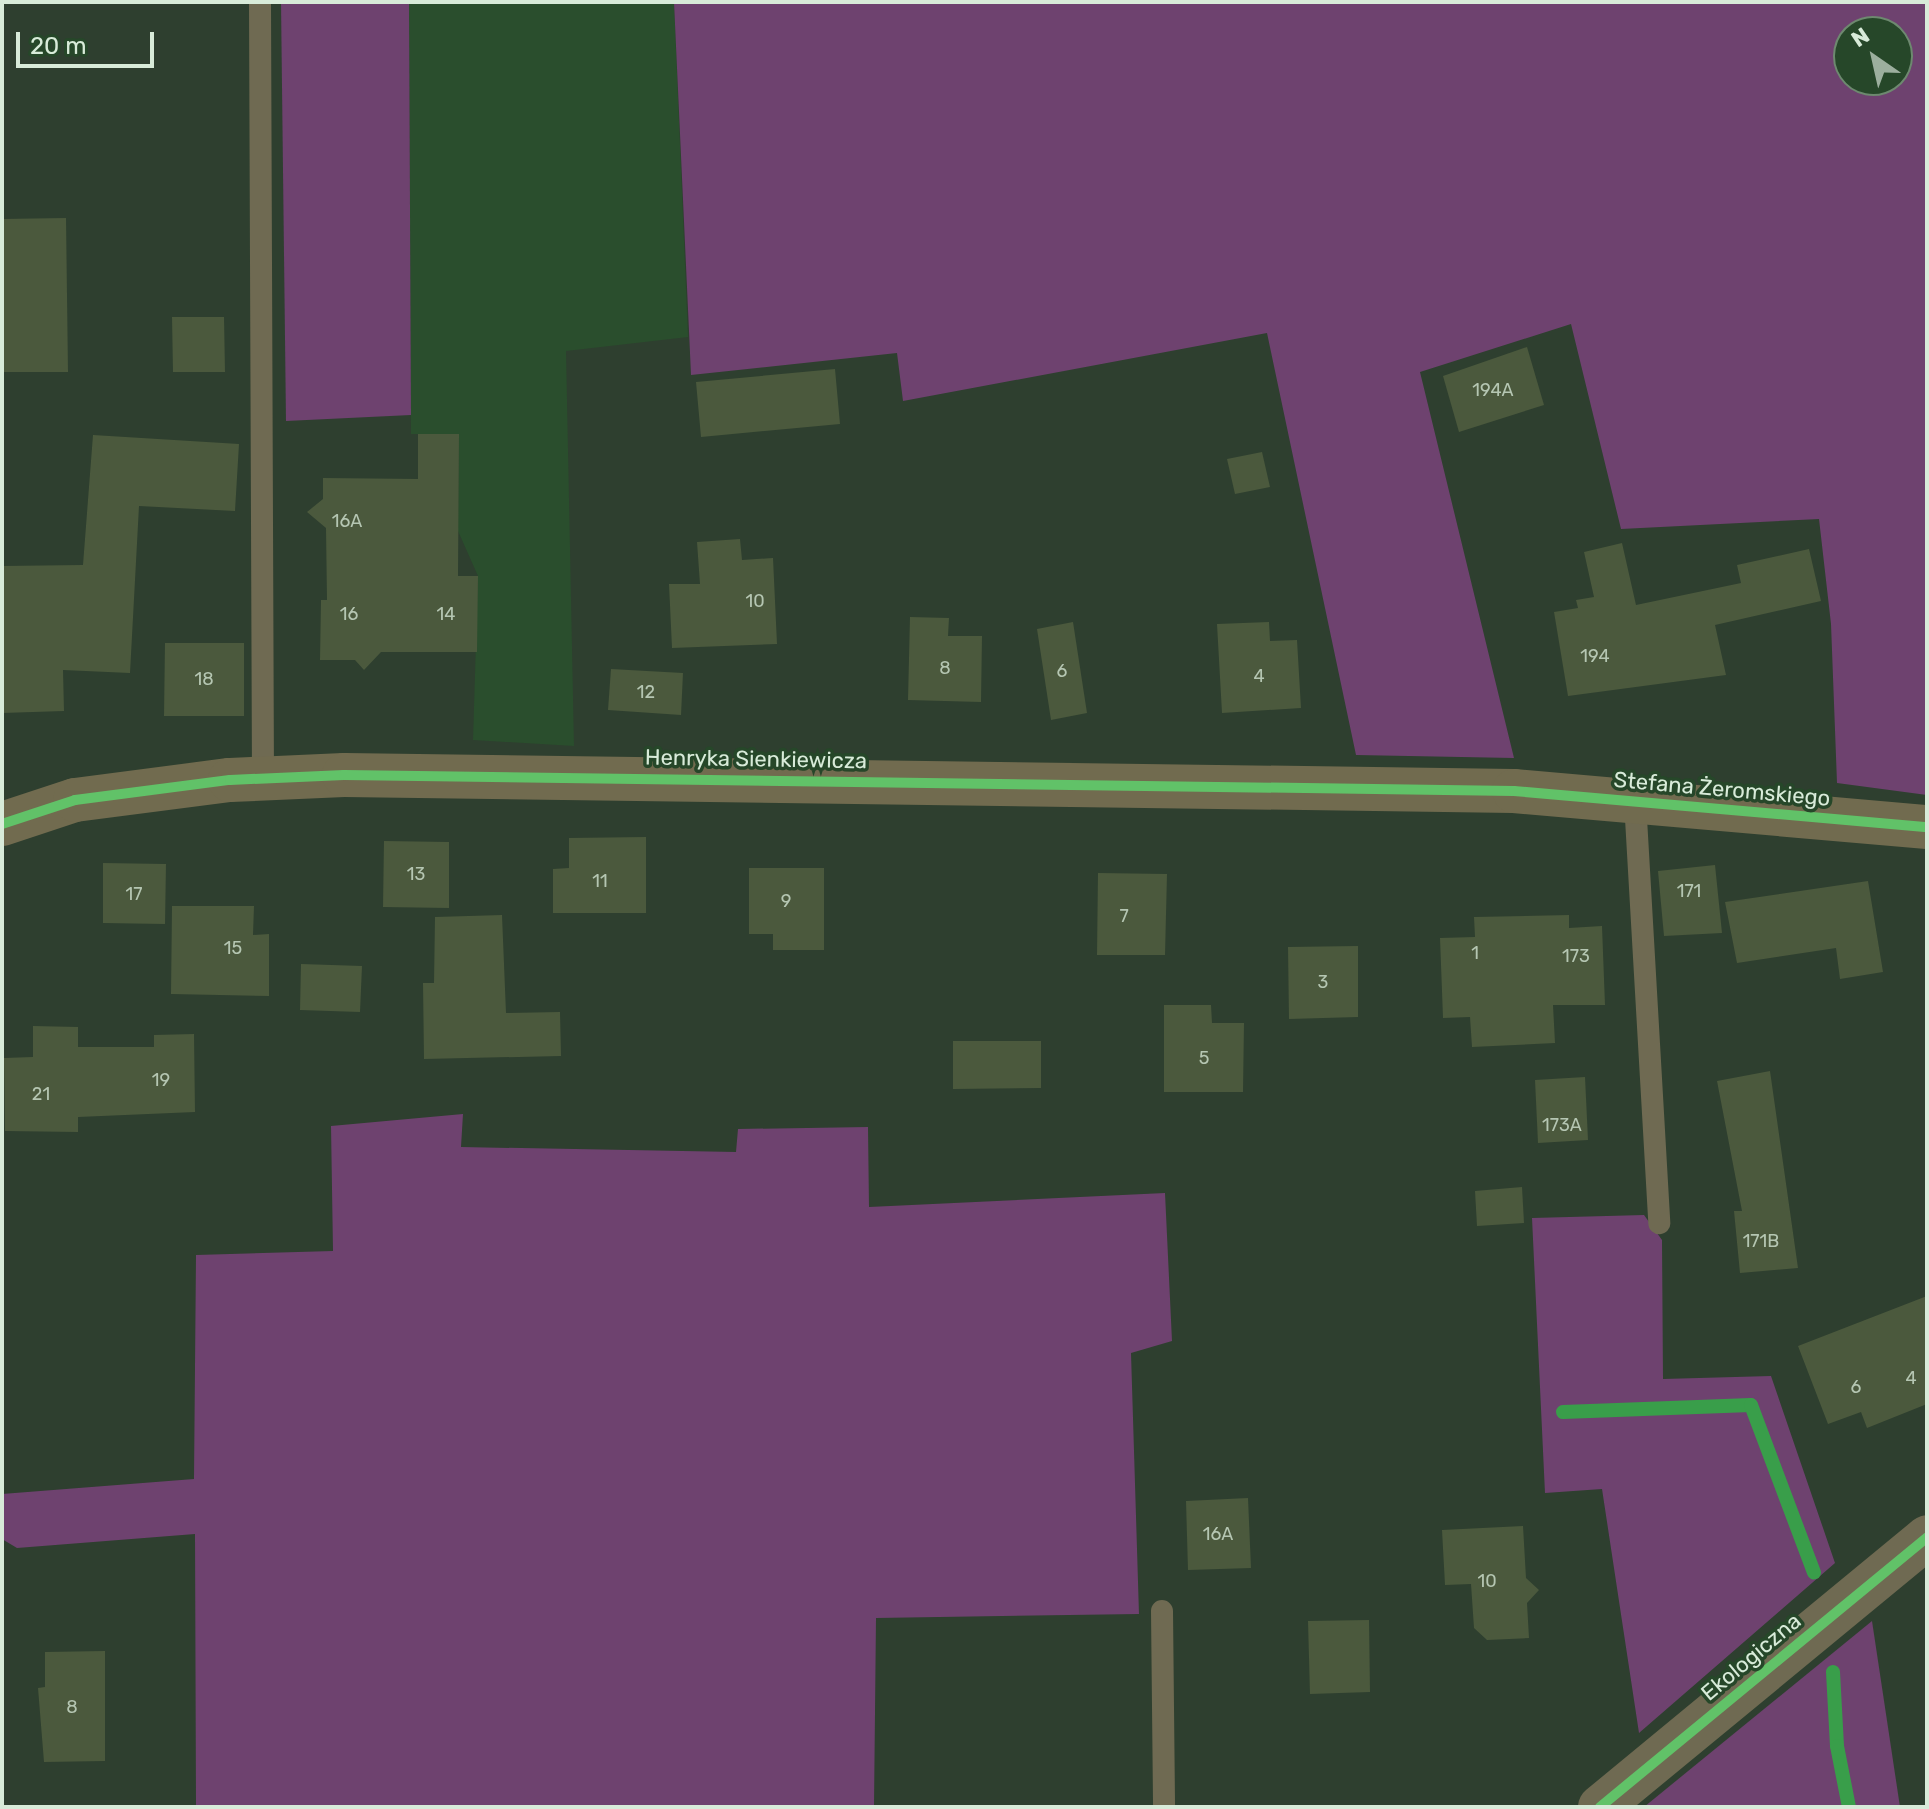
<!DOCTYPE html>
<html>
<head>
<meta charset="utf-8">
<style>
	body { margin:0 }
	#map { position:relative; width:1929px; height:1809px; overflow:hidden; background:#2e3f2f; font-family:Rubik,sans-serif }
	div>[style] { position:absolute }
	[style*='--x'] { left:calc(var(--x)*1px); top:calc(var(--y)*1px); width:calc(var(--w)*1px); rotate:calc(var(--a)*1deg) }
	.built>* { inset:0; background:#2a4e2d }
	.green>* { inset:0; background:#6e426f }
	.stream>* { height:14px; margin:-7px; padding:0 7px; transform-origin:7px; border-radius:7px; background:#399e4a }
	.building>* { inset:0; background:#4b593d }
	.lane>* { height:22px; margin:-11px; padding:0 11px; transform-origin:11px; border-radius:11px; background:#6f6a52 }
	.street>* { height:44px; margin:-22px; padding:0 22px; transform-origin:22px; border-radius:22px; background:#6f6a52 }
	.secondary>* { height:44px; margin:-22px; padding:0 22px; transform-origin:22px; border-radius:22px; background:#716b4f }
	.cycleway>* { height:10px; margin:-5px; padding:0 5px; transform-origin:5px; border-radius:5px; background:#61c268 }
	span { translate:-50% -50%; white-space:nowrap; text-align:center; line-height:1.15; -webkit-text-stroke:7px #264729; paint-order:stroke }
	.number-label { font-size:18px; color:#b5c6b2 }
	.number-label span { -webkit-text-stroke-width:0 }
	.street-label { font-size:22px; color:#d8ebd9 }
	.frame { position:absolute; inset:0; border:4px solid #d8ebd9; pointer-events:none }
	.north { position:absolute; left:1833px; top:16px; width:80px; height:80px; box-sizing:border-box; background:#264729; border:2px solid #6d896f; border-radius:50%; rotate:326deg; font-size:22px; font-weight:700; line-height:32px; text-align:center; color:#d8ebd9 }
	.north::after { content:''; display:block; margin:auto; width:28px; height:36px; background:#9caf9e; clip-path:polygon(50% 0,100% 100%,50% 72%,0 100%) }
	.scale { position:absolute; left:16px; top:32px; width:138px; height:36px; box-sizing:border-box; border:4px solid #d8ebd9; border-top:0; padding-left:10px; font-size:24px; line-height:28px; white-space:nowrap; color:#d8ebd9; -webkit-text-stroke:6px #264729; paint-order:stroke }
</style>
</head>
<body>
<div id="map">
	<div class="built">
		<div style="clip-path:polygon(409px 2px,674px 2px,688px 337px,566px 351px,574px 746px,473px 740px,478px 576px,458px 531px,459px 434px,411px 434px)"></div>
	</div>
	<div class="green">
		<div style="clip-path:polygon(281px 2px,409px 2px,411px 415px,286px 421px)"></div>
		<div style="clip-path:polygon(evenodd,674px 2px,1927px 2px,1927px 795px,1837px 783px,1831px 624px,1819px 519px,1621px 529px,1571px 324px,1420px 372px,1514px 758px,1356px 755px,1267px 333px,903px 401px,897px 353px,691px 375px,674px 2px,1849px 32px,1897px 32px,1897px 80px,1849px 80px,1849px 32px)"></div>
		<div style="clip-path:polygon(463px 1114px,461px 1147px,736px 1152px,738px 1129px,868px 1127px,869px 1207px,1165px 1193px,1172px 1341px,1131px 1353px,1139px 1614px,876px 1618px,874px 1807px,196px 1807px,195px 1534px,17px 1548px,2px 1539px,2px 1494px,194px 1479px,196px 1255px,333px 1251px,331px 1126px)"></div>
		<div style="clip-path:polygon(1644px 1215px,1662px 1240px,1663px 1379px,1771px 1376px,1835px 1563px,1639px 1733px,1602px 1489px,1545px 1493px,1532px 1218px)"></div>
		<div style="clip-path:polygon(1872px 1621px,1900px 1807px,1644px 1807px)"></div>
	</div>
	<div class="stream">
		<div style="--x:1563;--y:1412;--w:188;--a:-2.1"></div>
		<div style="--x:1751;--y:1405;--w:179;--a:69.4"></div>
		<div style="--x:1833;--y:1672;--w:74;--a:86.9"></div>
		<div style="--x:1837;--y:1746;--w:62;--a:78.9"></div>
	</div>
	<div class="building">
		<div style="clip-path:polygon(66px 218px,68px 372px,2px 372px,2px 219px)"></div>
		<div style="clip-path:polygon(172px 317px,224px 317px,225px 372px,173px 372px)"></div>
		<div style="clip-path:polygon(1527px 347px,1544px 405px,1459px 432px,1443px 376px)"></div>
		<div style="clip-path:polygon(835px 369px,840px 424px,701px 437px,696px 382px)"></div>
		<div style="clip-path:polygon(418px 434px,459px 434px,458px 576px,478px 576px,477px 652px,381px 652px,364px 670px,355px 660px,320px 660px,321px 600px,327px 600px,326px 528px,307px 512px,323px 499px,323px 478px,418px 479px)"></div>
		<div style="clip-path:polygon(93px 435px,239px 444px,235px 511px,139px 506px,130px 673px,63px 670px,64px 711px,2px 713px,2px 566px,83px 565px)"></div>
		<div style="clip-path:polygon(1262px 452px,1270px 487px,1235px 494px,1227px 459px)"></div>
		<div style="clip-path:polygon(740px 539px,742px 560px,773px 558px,777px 644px,672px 648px,669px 584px,700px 584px,697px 542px)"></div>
		<div style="clip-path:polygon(1622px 543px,1636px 605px,1741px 583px,1737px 565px,1809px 549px,1821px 601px,1715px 625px,1726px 675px,1568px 696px,1554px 612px,1578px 608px,1576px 600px,1594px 597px,1584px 552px)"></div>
		<div style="clip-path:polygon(910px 617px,949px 618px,948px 636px,982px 636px,981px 702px,908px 700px)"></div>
		<div style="clip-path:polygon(1073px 622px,1087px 713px,1051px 720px,1037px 629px)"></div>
		<div style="clip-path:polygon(1269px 622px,1270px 641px,1297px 640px,1301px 708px,1222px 713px,1217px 624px)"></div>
		<div style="clip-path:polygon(165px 643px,244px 643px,244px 716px,164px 716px)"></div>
		<div style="clip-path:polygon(611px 669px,683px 673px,681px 715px,608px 710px)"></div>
		<div style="clip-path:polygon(646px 837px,646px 913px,553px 913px,553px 869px,569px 868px,569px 838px)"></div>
		<div style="clip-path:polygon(384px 841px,449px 842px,449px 908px,383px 907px)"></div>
		<div style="clip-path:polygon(103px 863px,166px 864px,165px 924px,103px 923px)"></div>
		<div style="clip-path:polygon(1715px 865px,1722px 933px,1664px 936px,1658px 871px)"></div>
		<div style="clip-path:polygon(749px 868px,824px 868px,824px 950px,773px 950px,773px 934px,749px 934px)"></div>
		<div style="clip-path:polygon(1098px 873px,1167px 874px,1165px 955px,1097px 955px)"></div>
		<div style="clip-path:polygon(1868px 881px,1883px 972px,1840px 979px,1836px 948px,1737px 963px,1725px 902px)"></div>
		<div style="clip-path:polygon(172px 906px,254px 906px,253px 935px,269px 934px,269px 996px,171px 994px)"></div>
		<div style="clip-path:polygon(502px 915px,506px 1013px,560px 1012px,561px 1056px,424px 1059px,423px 983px,434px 983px,435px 917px)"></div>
		<div style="clip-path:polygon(1569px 915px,1569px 928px,1602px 926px,1605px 1005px,1553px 1005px,1555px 1043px,1472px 1047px,1470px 1017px,1443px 1018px,1440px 938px,1475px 937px,1474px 917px)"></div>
		<div style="clip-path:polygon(1358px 946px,1358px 1017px,1289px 1019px,1288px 947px)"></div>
		<div style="clip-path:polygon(301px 964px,362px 966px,360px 1012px,300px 1010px)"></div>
		<div style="clip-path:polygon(1164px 1005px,1211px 1005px,1212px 1023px,1244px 1023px,1243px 1092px,1164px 1092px)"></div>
		<div style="clip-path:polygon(33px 1026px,78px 1027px,78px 1047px,154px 1047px,154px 1035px,194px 1034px,195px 1112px,78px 1117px,78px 1132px,5px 1131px,4px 1058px,33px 1057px)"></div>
		<div style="clip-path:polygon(953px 1041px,1041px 1041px,1041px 1088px,953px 1089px)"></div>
		<div style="clip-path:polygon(1770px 1071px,1798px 1268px,1740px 1273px,1734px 1211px,1742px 1211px,1717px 1081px)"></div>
		<div style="clip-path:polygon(1585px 1077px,1588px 1140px,1538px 1143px,1535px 1080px)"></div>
		<div style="clip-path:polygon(1522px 1187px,1524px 1223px,1477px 1226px,1475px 1191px)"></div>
		<div style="clip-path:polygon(1927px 1296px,1927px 1404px,1867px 1428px,1861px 1412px,1828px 1424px,1798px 1346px)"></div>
		<div style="clip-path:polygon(1248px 1498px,1251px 1568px,1188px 1570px,1186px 1501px)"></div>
		<div style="clip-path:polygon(1523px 1526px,1526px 1578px,1539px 1590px,1527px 1603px,1529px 1638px,1487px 1640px,1474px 1628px,1471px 1584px,1445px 1585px,1442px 1530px)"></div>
		<div style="clip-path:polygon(1369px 1620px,1370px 1692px,1310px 1694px,1308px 1621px)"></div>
		<div style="clip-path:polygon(105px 1651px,105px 1761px,44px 1762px,38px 1688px,45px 1687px,45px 1652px)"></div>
	</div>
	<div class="lane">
		<div style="--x:260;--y:2;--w:777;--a:89.78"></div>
		<div style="--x:1635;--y:801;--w:423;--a:86.7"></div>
		<div style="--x:1162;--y:1611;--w:196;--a:89.4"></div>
	</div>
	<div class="street">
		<div style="--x:1600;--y:1807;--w:424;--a:-39.5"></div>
	</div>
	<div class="secondary">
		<div style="--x:2;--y:824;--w:77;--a:-18.2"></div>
		<div style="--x:75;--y:800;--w:156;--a:-7.4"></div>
		<div style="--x:230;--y:780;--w:114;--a:-2.5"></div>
		<div style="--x:344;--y:775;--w:1170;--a:0.78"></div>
		<div style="--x:1514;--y:791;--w:415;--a:5"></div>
	</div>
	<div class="cycleway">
		<div style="--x:2;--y:824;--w:77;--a:-18.2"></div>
		<div style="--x:75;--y:800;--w:156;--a:-7.4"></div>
		<div style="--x:230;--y:780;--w:114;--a:-2.5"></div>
		<div style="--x:344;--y:775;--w:1170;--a:0.78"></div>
		<div style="--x:1514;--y:791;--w:415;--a:5"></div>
		<div style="--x:1600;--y:1807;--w:424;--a:-39.5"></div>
	</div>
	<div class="number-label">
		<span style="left:1493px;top:390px">194A</span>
		<span style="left:347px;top:521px">16A</span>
		<span style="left:755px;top:601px">10</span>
		<span style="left:349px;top:614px">16</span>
		<span style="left:446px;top:614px">14</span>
		<span style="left:1595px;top:656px">194</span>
		<span style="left:945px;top:668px">8</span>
		<span style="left:1062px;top:671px">6</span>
		<span style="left:1259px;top:676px">4</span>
		<span style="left:204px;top:679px">18</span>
		<span style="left:646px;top:692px">12</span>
		<span style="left:416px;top:874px">13</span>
		<span style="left:600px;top:881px">11</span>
		<span style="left:1689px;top:891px">171</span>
		<span style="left:134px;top:894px">17</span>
		<span style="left:786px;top:901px">9</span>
		<span style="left:1124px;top:916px">7</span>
		<span style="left:233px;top:948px">15</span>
		<span style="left:1475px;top:953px">1</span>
		<span style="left:1576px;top:956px">173</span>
		<span style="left:1323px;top:982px">3</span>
		<span style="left:1204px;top:1058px">5</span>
		<span style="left:161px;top:1080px">19</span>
		<span style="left:41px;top:1094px">21</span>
		<span style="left:1562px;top:1125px">173A</span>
		<span style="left:1761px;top:1241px">171B</span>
		<span style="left:1911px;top:1378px">4</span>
		<span style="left:1856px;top:1387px">6</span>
		<span style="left:1218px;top:1534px">16A</span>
		<span style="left:1487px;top:1581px">10</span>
		<span style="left:72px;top:1707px">8</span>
	</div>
	<div class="street-label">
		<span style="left:756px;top:759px;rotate:1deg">Henryka Sienkiewicza</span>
		<span style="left:1722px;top:789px;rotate:5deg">Stefana Żeromskiego</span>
		<span style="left:1751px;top:1657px;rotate:-40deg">Ekologiczna</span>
	</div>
	<div class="frame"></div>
	<div class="north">N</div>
	<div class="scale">20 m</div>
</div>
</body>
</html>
